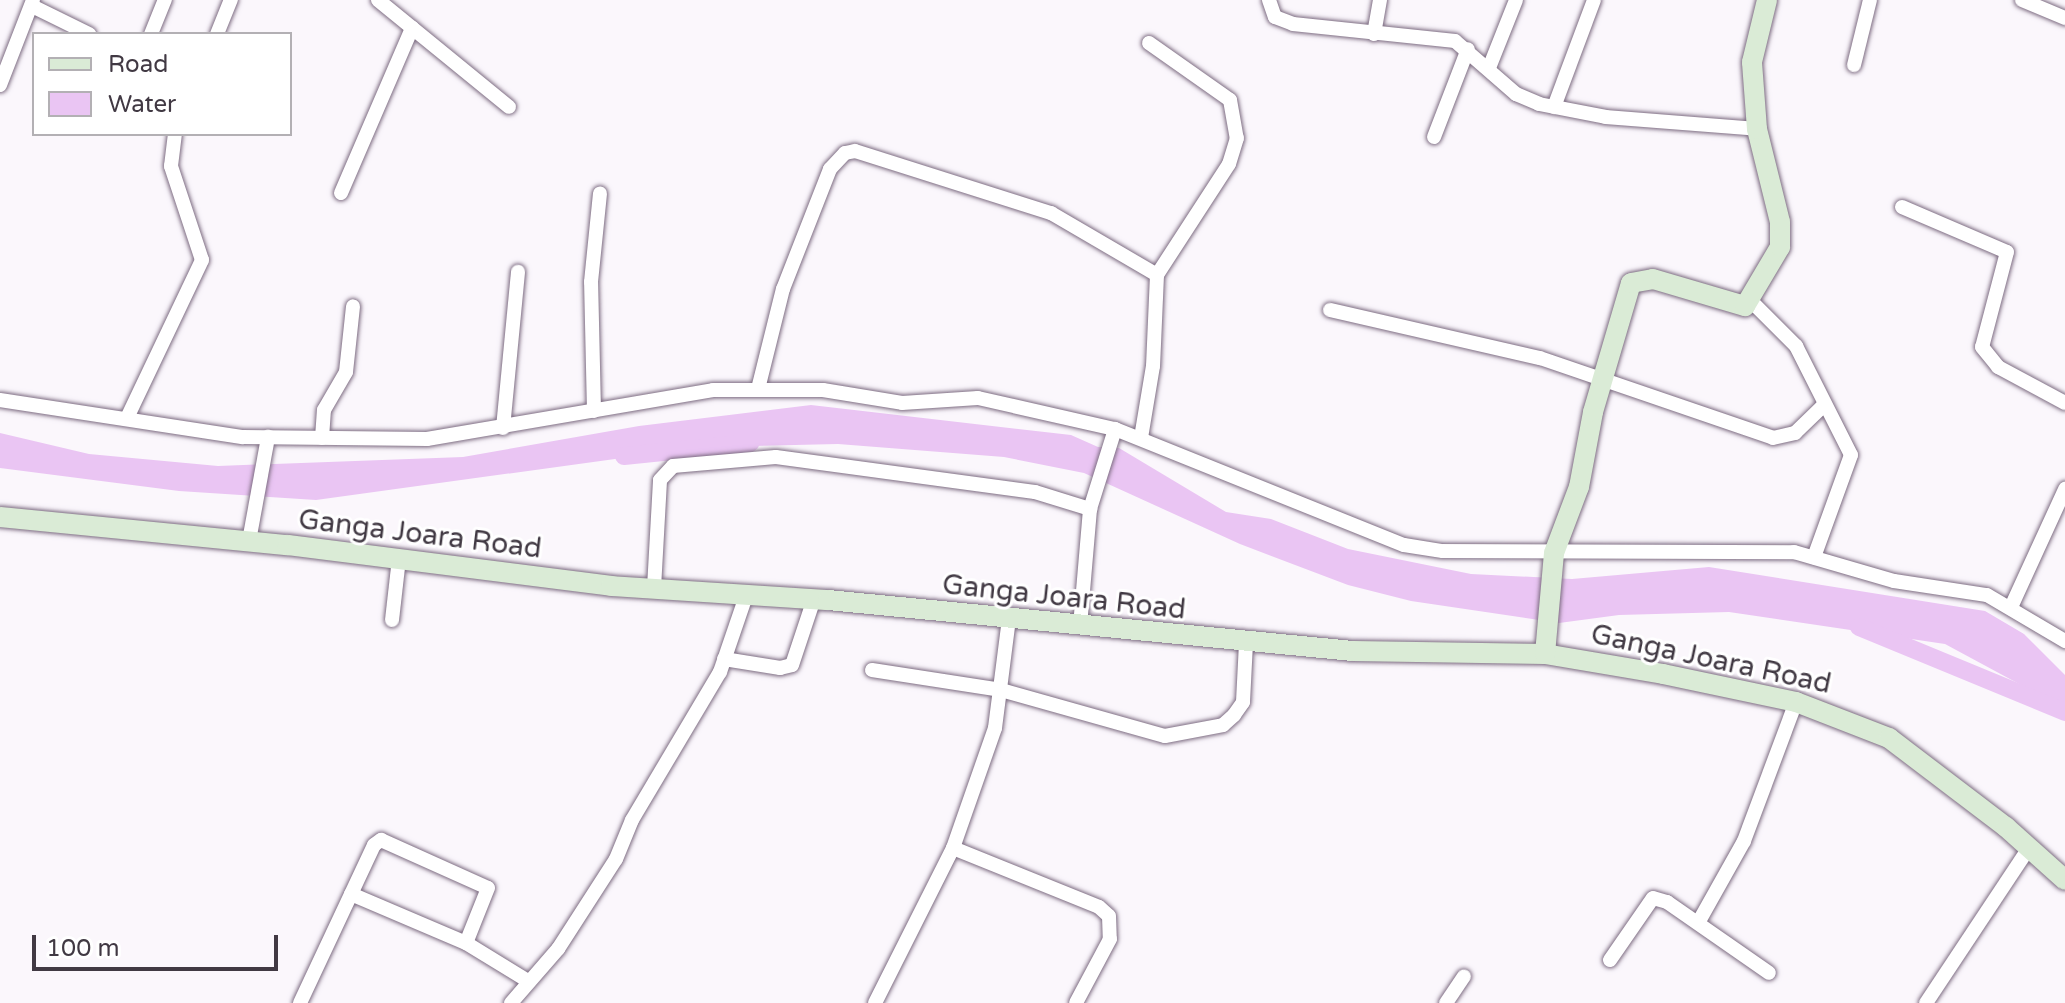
<!DOCTYPE html>
<html>
<head>
<meta charset="utf-8">
<style>
	body { margin:0 }
	#map { position:relative; width:2065px; height:1003px; overflow:hidden; background:#fbf7fc; font-family:"Varela Round",sans-serif }
	div>[style] { position:absolute }
	[style*='--x'] { left:calc(var(--x)*1px); top:calc(var(--y)*1px); width:calc(var(--w)*1px); rotate:calc(var(--a)*1deg) }
	.water>* { inset:0; background:#eac5f3 }
	.canal>* { height:18px; margin:-9px; padding:0 9px; transform-origin:9px; border-radius:9px; background:#eac5f3 }
	.roads { filter:drop-shadow(0 0 2px #7d6c82) drop-shadow(0 0 2px #7d6c82) }
	.street>* { height:14px; margin:-7px; padding:0 7px; transform-origin:7px; border-radius:7px; background:#fff }
	.secondary>* { height:20px; margin:-10px; padding:0 10px; transform-origin:10px; border-radius:10px; background:#daebd6 }
	span { translate:-50% -50%; white-space:nowrap; text-align:center; line-height:1.15; -webkit-text-stroke:6px #fff; paint-order:stroke }
	.street-label { font-size:28px; color:#413943 }
	.legend { position:absolute; left:32px; top:32px; width:260px; height:104px; box-sizing:border-box; background:#fff; border:2px solid #b3b0b4; margin:0; padding:10px 14px; list-style:none; font-size:24px; color:#413943 }
	.legend li { display:flex; align-items:center; gap:16px; height:40px }
	.legend b { width:40px; border:2px solid #b3b0b4 }
	.scale { position:absolute; left:32px; top:935px; width:246px; height:36px; box-sizing:border-box; border:4px solid #413943; border-top:0; padding-left:10px; font-size:24px; line-height:28px; white-space:nowrap; color:#413943; -webkit-text-stroke:6px #fff; paint-order:stroke }
</style>
</head>
<body>
<div id="map">
	<div class="water">
		<div style="clip-path:polygon(811px 405px,1071px 435px,1098px 447px,1119px 448px,1226px 512px,1271px 519px,1348px 549px,1471px 574px,1572px 579px,1709px 567px,1985px 611px,2024px 634px,2065px 675px,2065px 715px,2049px 700px,1945px 644px,1729px 612px,1619px 615px,1559px 623px,1411px 601px,1348px 585px,1240px 544px,1084px 473px,1004px 457px,838px 444px,702px 447px,316px 500px,179px 491px,0 468px,0 433px,89px 454px,218px 466px,463px 457px,639px 426px)"></div>
	</div>
	<div class="canal">
		<div style="--x:624;--y:456;--w:127;--a:-5.9"></div>
		<div style="--x:1859;--y:627;--w:223;--a:22.4"></div>
	</div>
	<div class="roads">
		<div class="street">
			<div style="--x:378;--y:0;--w:169;--a:39.2"></div>
			<div style="--x:1269;--y:0;--w:18;--a:71"></div>
			<div style="--x:1275;--y:17;--w:19;--a:21"></div>
			<div style="--x:1293;--y:24;--w:163;--a:6"></div>
			<div style="--x:1455;--y:41;--w:81;--a:41"></div>
			<div style="--x:1516;--y:94;--w:25;--a:23"></div>
			<div style="--x:1539;--y:104;--w:68;--a:11"></div>
			<div style="--x:1606;--y:117;--w:151;--a:4.5"></div>
			<div style="--x:2022;--y:0;--w:47;--a:22.7"></div>
			<div style="--x:32;--y:6;--w:64;--a:26.2"></div>
			<div style="--x:151;--y:34;--w:37;--a:-68"></div>
			<div style="--x:217;--y:34;--w:37;--a:-68"></div>
			<div style="--x:1374;--y:34;--w:35;--a:-80"></div>
			<div style="--x:1149;--y:43;--w:99;--a:35.1"></div>
			<div style="--x:1230;--y:100;--w:39;--a:80"></div>
			<div style="--x:1237;--y:138;--w:27;--a:107"></div>
			<div style="--x:1229;--y:164;--w:132;--a:123"></div>
			<div style="--x:1854;--y:65;--w:67;--a:-76.2"></div>
			<div style="--x:1489;--y:68;--w:73;--a:-68.3"></div>
			<div style="--x:0;--y:85;--w:91;--a:-68.8"></div>
			<div style="--x:1554;--y:107;--w:114;--a:-69.5"></div>
			<div style="--x:1434;--y:137;--w:94;--a:-68.9"></div>
			<div style="--x:341;--y:193;--w:180;--a:-66.7"></div>
			<div style="--x:1902;--y:207;--w:114;--a:23.2"></div>
			<div style="--x:2007;--y:252;--w:98;--a:104.7"></div>
			<div style="--x:1982;--y:347;--w:26;--a:51"></div>
			<div style="--x:1998;--y:367;--w:76;--a:28.2"></div>
			<div style="--x:1751;--y:301;--w:64;--a:45"></div>
			<div style="--x:1796;--y:346;--w:122;--a:63.2"></div>
			<div style="--x:1851;--y:455;--w:109;--a:109.9"></div>
			<div style="--x:1330;--y:310;--w:215;--a:12.9"></div>
			<div style="--x:1540;--y:358;--w:246;--a:18.9"></div>
			<div style="--x:1773;--y:438;--w:23;--a:-13"></div>
			<div style="--x:1795;--y:433;--w:39;--a:-44"></div>
			<div style="--x:758;--y:389;--w:103;--a:-76"></div>
			<div style="--x:783;--y:289;--w:129;--a:-68.6"></div>
			<div style="--x:830;--y:169;--w:22;--a:-47"></div>
			<div style="--x:845;--y:153;--w:10;--a:-11"></div>
			<div style="--x:855;--y:151;--w:206;--a:17.6"></div>
			<div style="--x:1051;--y:213;--w:123;--a:30.3"></div>
			<div style="--x:1157;--y:275;--w:91;--a:92.5"></div>
			<div style="--x:1153;--y:366;--w:73;--a:99.5"></div>
			<div style="--x:0;--y:400;--w:246;--a:8.7"></div>
			<div style="--x:243;--y:437;--w:184;--a:0.6"></div>
			<div style="--x:427;--y:439;--w:290;--a:-9.7"></div>
			<div style="--x:713;--y:390;--w:110;--a:0"></div>
			<div style="--x:823;--y:390;--w:80;--a:9.3"></div>
			<div style="--x:902;--y:403;--w:76;--a:-3.8"></div>
			<div style="--x:978;--y:398;--w:140;--a:12.8"></div>
			<div style="--x:1115;--y:429;--w:311;--a:21.9"></div>
			<div style="--x:1404;--y:545;--w:39;--a:9"></div>
			<div style="--x:1443;--y:551;--w:351;--a:0.2"></div>
			<div style="--x:1794;--y:552;--w:104;--a:16.2"></div>
			<div style="--x:1894;--y:581;--w:94;--a:8.6"></div>
			<div style="--x:1987;--y:595;--w:91;--a:30.5"></div>
			<div style="--x:594;--y:411;--w:129;--a:-91.3"></div>
			<div style="--x:591;--y:282;--w:89;--a:-84.2"></div>
			<div style="--x:127;--y:418;--w:175;--a:-64.6"></div>
			<div style="--x:202;--y:260;--w:99;--a:-108.3"></div>
			<div style="--x:171;--y:166;--w:32;--a:-83"></div>
			<div style="--x:503;--y:428;--w:157;--a:-84.5"></div>
			<div style="--x:322;--y:438;--w:28;--a:-86"></div>
			<div style="--x:324;--y:410;--w:44;--a:-59.9"></div>
			<div style="--x:346;--y:372;--w:66;--a:-83.9"></div>
			<div style="--x:249;--y:541;--w:106;--a:-79.6"></div>
			<div style="--x:654;--y:588;--w:108;--a:-86.8"></div>
			<div style="--x:660;--y:480;--w:19;--a:-47"></div>
			<div style="--x:673;--y:466;--w:103;--a:-5"></div>
			<div style="--x:776;--y:457;--w:261;--a:7.7"></div>
			<div style="--x:1035;--y:492;--w:58;--a:17.2"></div>
			<div style="--x:2012;--y:605;--w:128;--a:-65.4"></div>
			<div style="--x:392;--y:620;--w:61;--a:-83.5"></div>
			<div style="--x:1080;--y:626;--w:117;--a:-85.1"></div>
			<div style="--x:1090;--y:509;--w:84;--a:-72.6"></div>
			<div style="--x:724;--y:659;--w:57;--a:9.1"></div>
			<div style="--x:780;--y:668;--w:12;--a:-14"></div>
			<div style="--x:792;--y:665;--w:70;--a:-71.6"></div>
			<div style="--x:872;--y:670;--w:131;--a:8.8"></div>
			<div style="--x:1001;--y:690;--w:170;--a:15.7"></div>
			<div style="--x:1165;--y:736;--w:59;--a:-10.7"></div>
			<div style="--x:1223;--y:725;--w:15;--a:-42"></div>
			<div style="--x:1234;--y:715;--w:16;--a:-55"></div>
			<div style="--x:1243;--y:702;--w:60;--a:-87.1"></div>
			<div style="--x:953;--y:848;--w:157;--a:22"></div>
			<div style="--x:1099;--y:907;--w:13;--a:42"></div>
			<div style="--x:1109;--y:916;--w:23;--a:88"></div>
			<div style="--x:1110;--y:939;--w:72;--a:118"></div>
			<div style="--x:351;--y:894;--w:125;--a:23.1"></div>
			<div style="--x:466;--y:943;--w:73;--a:31.5"></div>
			<div style="--x:1698;--y:923;--w:94;--a:-60.7"></div>
			<div style="--x:1744;--y:841;--w:148;--a:-69.5"></div>
			<div style="--x:1610;--y:960;--w:75;--a:-55.3"></div>
			<div style="--x:1653;--y:898;--w:15;--a:16"></div>
			<div style="--x:1667;--y:902;--w:124;--a:34.8"></div>
			<div style="--x:300;--y:1003;--w:174;--a:-64.9"></div>
			<div style="--x:374;--y:845;--w:9;--a:-36"></div>
			<div style="--x:381;--y:840;--w:117;--a:24.2"></div>
			<div style="--x:488;--y:888;--w:59;--a:111.8"></div>
			<div style="--x:511;--y:1003;--w:72;--a:-49"></div>
			<div style="--x:558;--y:949;--w:107;--a:-57.2"></div>
			<div style="--x:616;--y:859;--w:42;--a:-67.7"></div>
			<div style="--x:632;--y:820;--w:172;--a:-59.3"></div>
			<div style="--x:720;--y:672;--w:83;--a:-71.1"></div>
			<div style="--x:875;--y:1003;--w:174;--a:-63.3"></div>
			<div style="--x:953;--y:848;--w:127;--a:-70.7"></div>
			<div style="--x:995;--y:728;--w:110;--a:-82.7"></div>
			<div style="--x:1446;--y:1003;--w:32;--a:-56"></div>
			<div style="--x:1926;--y:1003;--w:186;--a:-56.4"></div>
		</div>
		<div class="secondary">
			<div style="--x:0;--y:517;--w:289;--a:5.6"></div>
			<div style="--x:288;--y:545;--w:326;--a:7.2"></div>
			<div style="--x:611;--y:586;--w:217;--a:3.7"></div>
			<div style="--x:828;--y:600;--w:527;--a:5.55"></div>
			<div style="--x:1353;--y:651;--w:192;--a:0.9"></div>
			<div style="--x:1545;--y:654;--w:120;--a:9.6"></div>
			<div style="--x:1663;--y:674;--w:136;--a:11.9"></div>
			<div style="--x:1796;--y:702;--w:100;--a:21.2"></div>
			<div style="--x:1889;--y:738;--w:147;--a:37.3"></div>
			<div style="--x:2006;--y:827;--w:79;--a:41.9"></div>
			<div style="--x:1545;--y:654;--w:101;--a:-84.9"></div>
			<div style="--x:1554;--y:553;--w:71;--a:-69.3"></div>
			<div style="--x:1579;--y:487;--w:76;--a:-79.4"></div>
			<div style="--x:1593;--y:412;--w:134;--a:-73.6"></div>
			<div style="--x:1631;--y:283;--w:22;--a:-10"></div>
			<div style="--x:1653;--y:279;--w:96;--a:16.4"></div>
			<div style="--x:1745;--y:306;--w:69;--a:-59.3"></div>
			<div style="--x:1780;--y:247;--w:25;--a:-90"></div>
			<div style="--x:1780;--y:222;--w:96;--a:-103.9"></div>
			<div style="--x:1757;--y:129;--w:67;--a:-94.3"></div>
			<div style="--x:1752;--y:62;--w:64;--a:-76.4"></div>
		</div>
	</div>
	<div class="street-label">
		<span style="left:420px;top:534px;rotate:7deg">Ganga Joara Road</span>
		<span style="left:1064px;top:597px;rotate:6deg">Ganga Joara Road</span>
		<span style="left:1711px;top:659px;rotate:12deg">Ganga Joara Road</span>
	</div>
	<ul class="legend">
	<li><b style="height:10px;background:#daebd6"></b>Road</li>
	<li><b style="height:22px;background:#eac5f3"></b>Water</li>
	</ul>
	<div class="scale">100 m</div>
</div>
</body>
</html>
